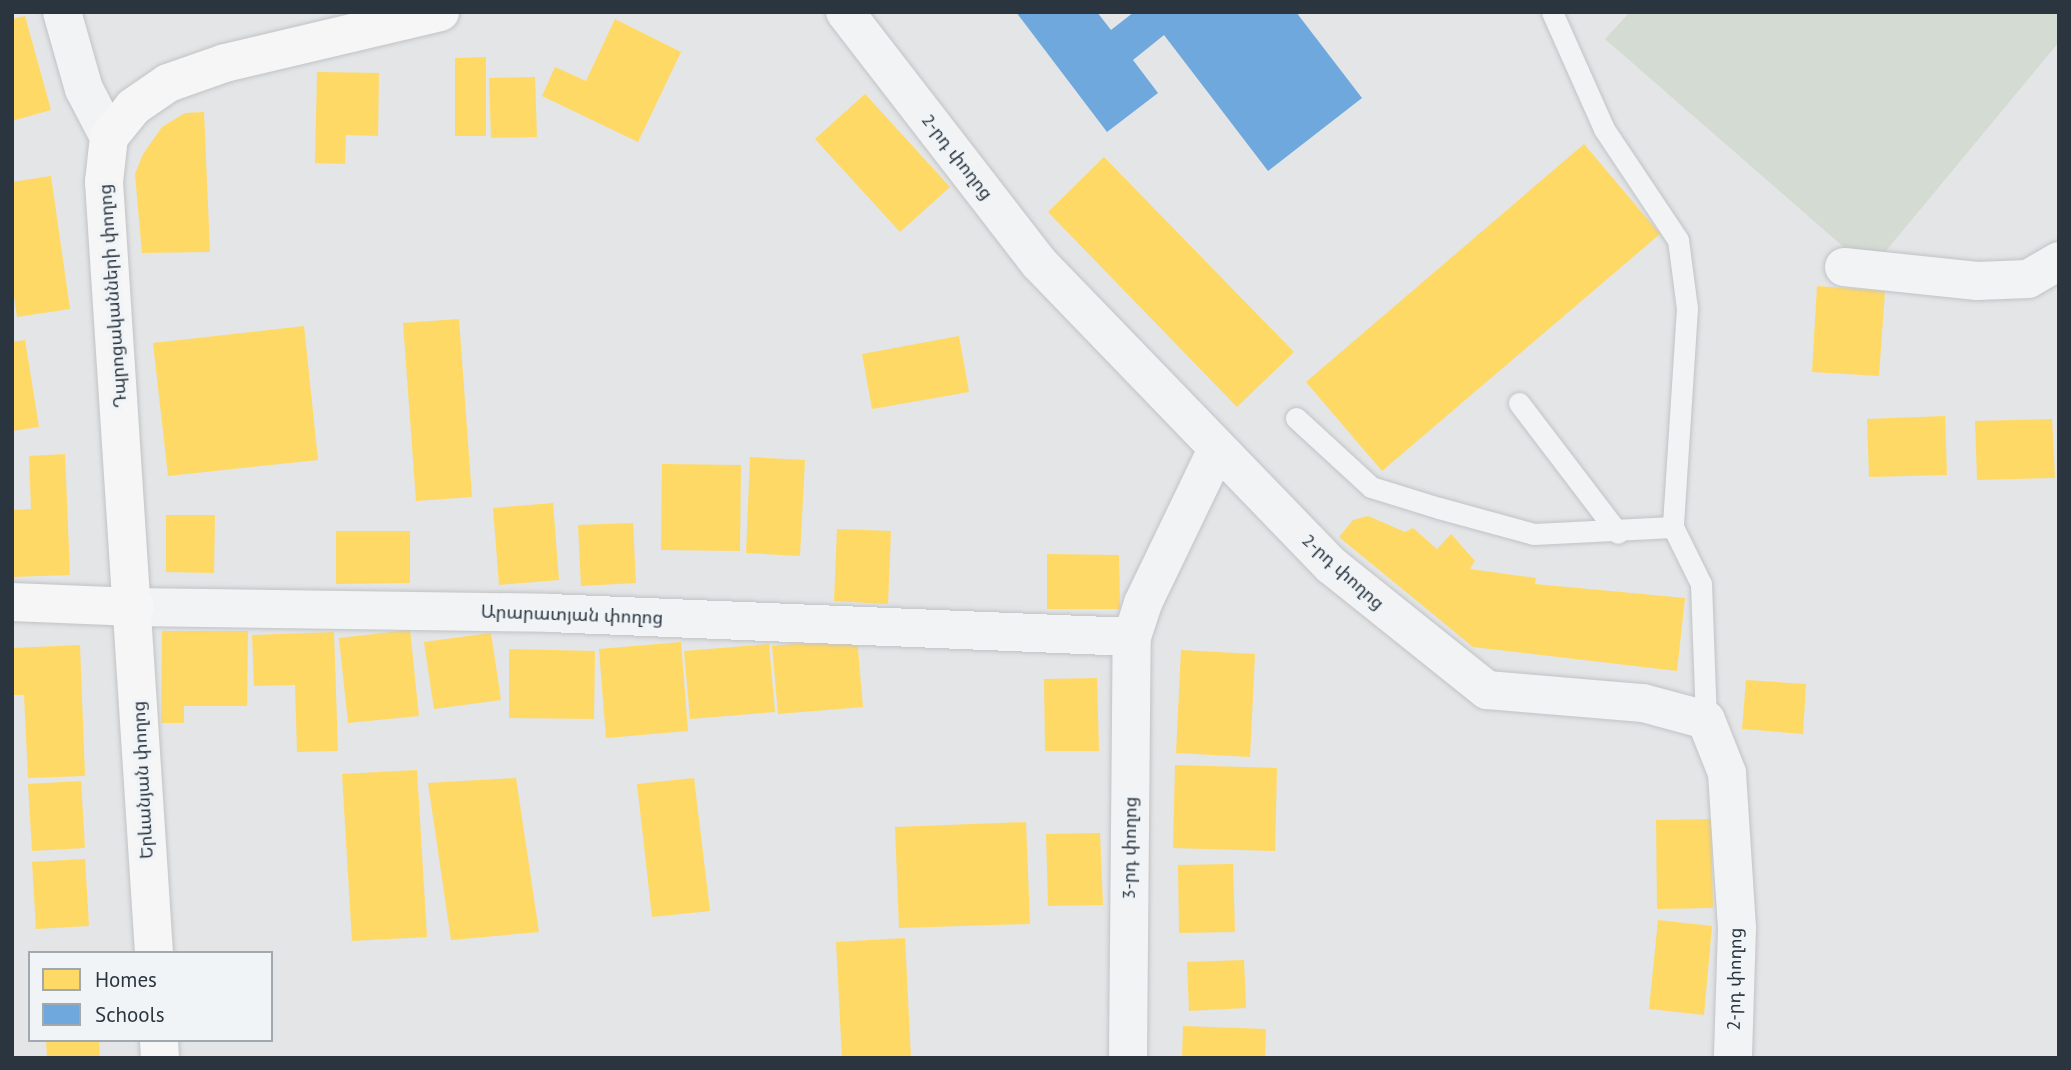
<!DOCTYPE html>
<html>
<head>
<meta charset="utf-8">
<style>
	body { margin:0 }
	#map { position:relative; width:2071px; height:1070px; overflow:hidden; background:#e3e5e7; font-family:"PT Sans","Noto Sans Armenian",sans-serif }
	div>[style] { position:absolute }
	[style*='--x'] { left:calc(var(--x)*1px); top:calc(var(--y)*1px); width:calc(var(--w)*1px); rotate:calc(var(--a)*1deg) }
	.green>* { inset:0; background:#d4dbd3 }
	.homes>* { inset:0; background:#ffd966 }
	.schools>* { inset:0; background:#6fa8dc }
	.roads { filter:drop-shadow(0 0 2px #c1c3c5) drop-shadow(0 0 2px #c1c3c5) }
	.lane>* { height:21px; margin:-10.5px; padding:0 10.5px; transform-origin:10.5px; border-radius:10.5px; background:#f1f3f4 }
	.street>* { height:38px; margin:-19px; padding:0 19px; transform-origin:19px; border-radius:19px; background:#f1f3f4 }
	.secondary>* { height:38px; margin:-19px; padding:0 19px; transform-origin:19px; border-radius:19px; background:#f6f6f6 }
	span { translate:-50% -50%; white-space:nowrap; text-align:center; line-height:1.15; -webkit-text-stroke:7px #f0f4f7; paint-order:stroke }
	.street-label { font-size:18px; color:#2a3540 }
	.frame { position:absolute; inset:0; border:14px solid #2a3540; pointer-events:none }
	.legend { position:absolute; left:28px; top:951px; width:245px; height:91px; box-sizing:border-box; background:#f0f4f7; border:2px solid #a1a8ae; margin:0; padding:9px 12px; list-style:none; font-size:21px; color:#2a3540 }
	.legend li { display:flex; align-items:center; gap:14px; height:35px }
	.legend b { width:35px; border:2px solid #a1a8ae }
</style>
</head>
<body>
<div id="map">
	<div class="green">
		<div style="clip-path:polygon(1630px 12px,2059px 12px,2059px 42px,1870px 270px,1605px 39px)"></div>
	</div>
	<div class="homes">
		<div style="clip-path:polygon(25px 16px,51px 110px,12px 121px,12px 19px)"></div>
		<div style="clip-path:polygon(615px 19px,681px 52px,638px 142px,542px 96px,555px 67px,586px 81px)"></div>
		<div style="clip-path:polygon(486px 57px,486px 136px,455px 136px,455px 58px)"></div>
		<div style="clip-path:polygon(317px 72px,379px 73px,378px 136px,346px 135px,345px 164px,315px 163px)"></div>
		<div style="clip-path:polygon(535px 77px,537px 137px,491px 138px,489px 78px)"></div>
		<div style="clip-path:polygon(865px 94px,950px 187px,900px 232px,815px 139px)"></div>
		<div style="clip-path:polygon(204px 112px,210px 252px,142px 253px,135px 174px,143px 154px,162px 127px,185px 113px)"></div>
		<div style="clip-path:polygon(1584px 144px,1660px 234px,1382px 471px,1306px 382px)"></div>
		<div style="clip-path:polygon(1104px 157px,1294px 352px,1237px 407px,1048px 212px)"></div>
		<div style="clip-path:polygon(51px 176px,70px 309px,17px 317px,12px 282px,12px 182px)"></div>
		<div style="clip-path:polygon(1817px 286px,1885px 291px,1879px 376px,1812px 372px)"></div>
		<div style="clip-path:polygon(459px 319px,472px 497px,416px 501px,403px 323px)"></div>
		<div style="clip-path:polygon(304px 326px,318px 460px,168px 476px,153px 343px)"></div>
		<div style="clip-path:polygon(959px 336px,969px 392px,872px 409px,862px 354px)"></div>
		<div style="clip-path:polygon(25px 340px,39px 427px,12px 431px,12px 342px)"></div>
		<div style="clip-path:polygon(1945px 416px,1947px 475px,1869px 477px,1867px 419px)"></div>
		<div style="clip-path:polygon(2052px 419px,2055px 478px,1977px 480px,1975px 421px)"></div>
		<div style="clip-path:polygon(65px 454px,70px 575px,12px 577px,12px 510px,31px 509px,29px 456px)"></div>
		<div style="clip-path:polygon(750px 457px,805px 460px,800px 556px,746px 553px)"></div>
		<div style="clip-path:polygon(662px 464px,741px 465px,740px 551px,661px 550px)"></div>
		<div style="clip-path:polygon(553px 503px,559px 580px,499px 585px,493px 508px)"></div>
		<div style="clip-path:polygon(166px 515px,215px 515px,214px 573px,166px 572px)"></div>
		<div style="clip-path:polygon(1368px 516px,1405px 532px,1413px 528px,1437px 549px,1451px 534px,1475px 561px,1470px 569px,1536px 578px,1535px 584px,1685px 598px,1677px 671px,1473px 647px,1339px 537px,1353px 520px)"></div>
		<div style="clip-path:polygon(633px 523px,636px 583px,581px 586px,578px 525px)"></div>
		<div style="clip-path:polygon(837px 529px,891px 531px,888px 604px,834px 601px)"></div>
		<div style="clip-path:polygon(336px 531px,410px 531px,410px 583px,336px 584px)"></div>
		<div style="clip-path:polygon(1047px 554px,1119px 555px,1120px 609px,1047px 609px)"></div>
		<div style="clip-path:polygon(410px 630px,419px 716px,348px 723px,339px 638px)"></div>
		<div style="clip-path:polygon(162px 631px,248px 631px,247px 706px,184px 706px,184px 723px,161px 723px)"></div>
		<div style="clip-path:polygon(334px 632px,338px 751px,297px 752px,295px 685px,254px 686px,252px 635px)"></div>
		<div style="clip-path:polygon(491px 633px,501px 700px,434px 709px,424px 642px)"></div>
		<div style="clip-path:polygon(857px 638px,863px 707px,778px 714px,772px 646px)"></div>
		<div style="clip-path:polygon(681px 642px,688px 731px,606px 738px,599px 649px)"></div>
		<div style="clip-path:polygon(769px 644px,775px 712px,690px 719px,684px 651px)"></div>
		<div style="clip-path:polygon(80px 645px,85px 776px,28px 778px,24px 695px,12px 695px,12px 648px)"></div>
		<div style="clip-path:polygon(509px 649px,595px 651px,594px 719px,509px 718px)"></div>
		<div style="clip-path:polygon(1181px 650px,1255px 654px,1250px 757px,1176px 753px)"></div>
		<div style="clip-path:polygon(1097px 678px,1099px 751px,1045px 751px,1044px 679px)"></div>
		<div style="clip-path:polygon(1746px 680px,1806px 684px,1803px 734px,1742px 729px)"></div>
		<div style="clip-path:polygon(1175px 765px,1277px 768px,1275px 851px,1173px 848px)"></div>
		<div style="clip-path:polygon(417px 770px,427px 937px,352px 941px,342px 774px)"></div>
		<div style="clip-path:polygon(516px 778px,539px 932px,451px 940px,428px 783px)"></div>
		<div style="clip-path:polygon(694px 778px,710px 911px,652px 917px,637px 784px)"></div>
		<div style="clip-path:polygon(81px 781px,85px 848px,32px 851px,28px 784px)"></div>
		<div style="clip-path:polygon(1711px 819px,1713px 908px,1657px 909px,1656px 820px)"></div>
		<div style="clip-path:polygon(1026px 822px,1030px 924px,899px 928px,895px 827px)"></div>
		<div style="clip-path:polygon(1100px 833px,1103px 905px,1048px 906px,1046px 834px)"></div>
		<div style="clip-path:polygon(85px 859px,89px 926px,36px 929px,32px 862px)"></div>
		<div style="clip-path:polygon(1233px 864px,1235px 932px,1179px 933px,1178px 865px)"></div>
		<div style="clip-path:polygon(1658px 920px,1712px 926px,1704px 1015px,1649px 1009px)"></div>
		<div style="clip-path:polygon(905px 938px,911px 1058px,842px 1058px,836px 942px)"></div>
		<div style="clip-path:polygon(1244px 960px,1246px 1008px,1189px 1011px,1187px 962px)"></div>
		<div style="clip-path:polygon(1183px 1026px,1266px 1029px,1265px 1058px,1182px 1058px)"></div>
		<div style="clip-path:polygon(46px 1040px,99px 1040px,100px 1058px,47px 1058px)"></div>
	</div>
	<div class="schools">
		<div style="clip-path:polygon(1016px 12px,1097px 12px,1111px 30px,1134px 12px,1296px 12px,1362px 98px,1268px 171px,1164px 35px,1133px 60px,1158px 93px,1107px 132px)"></div>
	</div>
	<div class="roads">
		<div class="lane">
			<div style="--x:1552;--y:12;--w:128;--a:66"></div>
			<div style="--x:1604;--y:129;--w:133;--a:56.3"></div>
			<div style="--x:1678;--y:240;--w:69;--a:82.5"></div>
			<div style="--x:1687;--y:308;--w:219;--a:93.7"></div>
			<div style="--x:1673;--y:527;--w:64;--a:63.8"></div>
			<div style="--x:1701;--y:584;--w:136;--a:87.9"></div>
			<div style="--x:1519;--y:403;--w:163;--a:52.7"></div>
			<div style="--x:1296;--y:418;--w:102;--a:42.6"></div>
			<div style="--x:1371;--y:487;--w:71;--a:17.2"></div>
			<div style="--x:1439;--y:508;--w:98;--a:15.3"></div>
			<div style="--x:1534;--y:534;--w:139;--a:-2.9"></div>
		</div>
		<div class="street">
			<div style="--x:62;--y:12;--w:80;--a:74.1"></div>
			<div style="--x:84;--y:89;--w:54;--a:62.5"></div>
			<div style="--x:845;--y:12;--w:317;--a:52.3"></div>
			<div style="--x:1039;--y:263;--w:421;--a:46"></div>
			<div style="--x:1332;--y:566;--w:198;--a:38.7"></div>
			<div style="--x:1487;--y:690;--w:157;--a:4.8"></div>
			<div style="--x:1643;--y:703;--w:65;--a:15.1"></div>
			<div style="--x:1706;--y:720;--w:57;--a:68.4"></div>
			<div style="--x:1727;--y:773;--w:155;--a:86.3"></div>
			<div style="--x:1737;--y:928;--w:130;--a:91.8"></div>
			<div style="--x:1844;--y:267;--w:134;--a:6"></div>
			<div style="--x:1977;--y:281;--w:51;--a:-2.2"></div>
			<div style="--x:2028;--y:279;--w:36;--a:-30"></div>
			<div style="--x:135;--y:607;--w:414;--a:0.8"></div>
			<div style="--x:549;--y:613;--w:583;--a:2.36"></div>
			<div style="--x:1128;--y:1058;--w:421;--a:-89.5"></div>
			<div style="--x:1132;--y:637;--w:36;--a:-72"></div>
			<div style="--x:1143;--y:603;--w:171;--a:-64.3"></div>
		</div>
		<div class="secondary">
			<div style="--x:12;--y:602;--w:123;--a:2.3"></div>
			<div style="--x:154;--y:953;--w:773;--a:-93.71"></div>
			<div style="--x:104;--y:182;--w:45;--a:-83.7"></div>
			<div style="--x:109;--y:137;--w:38;--a:-51"></div>
			<div style="--x:133;--y:107;--w:42;--a:-34.4"></div>
			<div style="--x:168;--y:83;--w:60;--a:-19.3"></div>
			<div style="--x:225;--y:63;--w:221;--a:-13.3"></div>
			<div style="--x:159;--y:1040;--w:18;--a:87"></div>
		</div>
	</div>
	<div class="street-label">
		<span style="left:957px;top:157px;rotate:52deg">2-րդ փողոց</span>
		<span style="left:113px;top:296px;rotate:-94deg">Դպրոցականների փողոց</span>
		<span style="left:1343px;top:572px;rotate:42deg">2-րդ փողոց</span>
		<span style="left:572px;top:615px;rotate:2deg">Արարատյան փողոց</span>
		<span style="left:143px;top:780px;rotate:-93deg">Երևանյան փողոց</span>
		<span style="left:1130px;top:848px;rotate:-89deg">3-րդ փողոց</span>
		<span style="left:1735px;top:979px;rotate:-89deg">2-րդ փողոց</span>
	</div>
	<div class="frame"></div>
	<ul class="legend">
	<li><b style="height:19px;background:#ffd966"></b>Homes</li>
	<li><b style="height:19px;background:#6fa8dc"></b>Schools</li>
	</ul>
</div>
</body>
</html>
